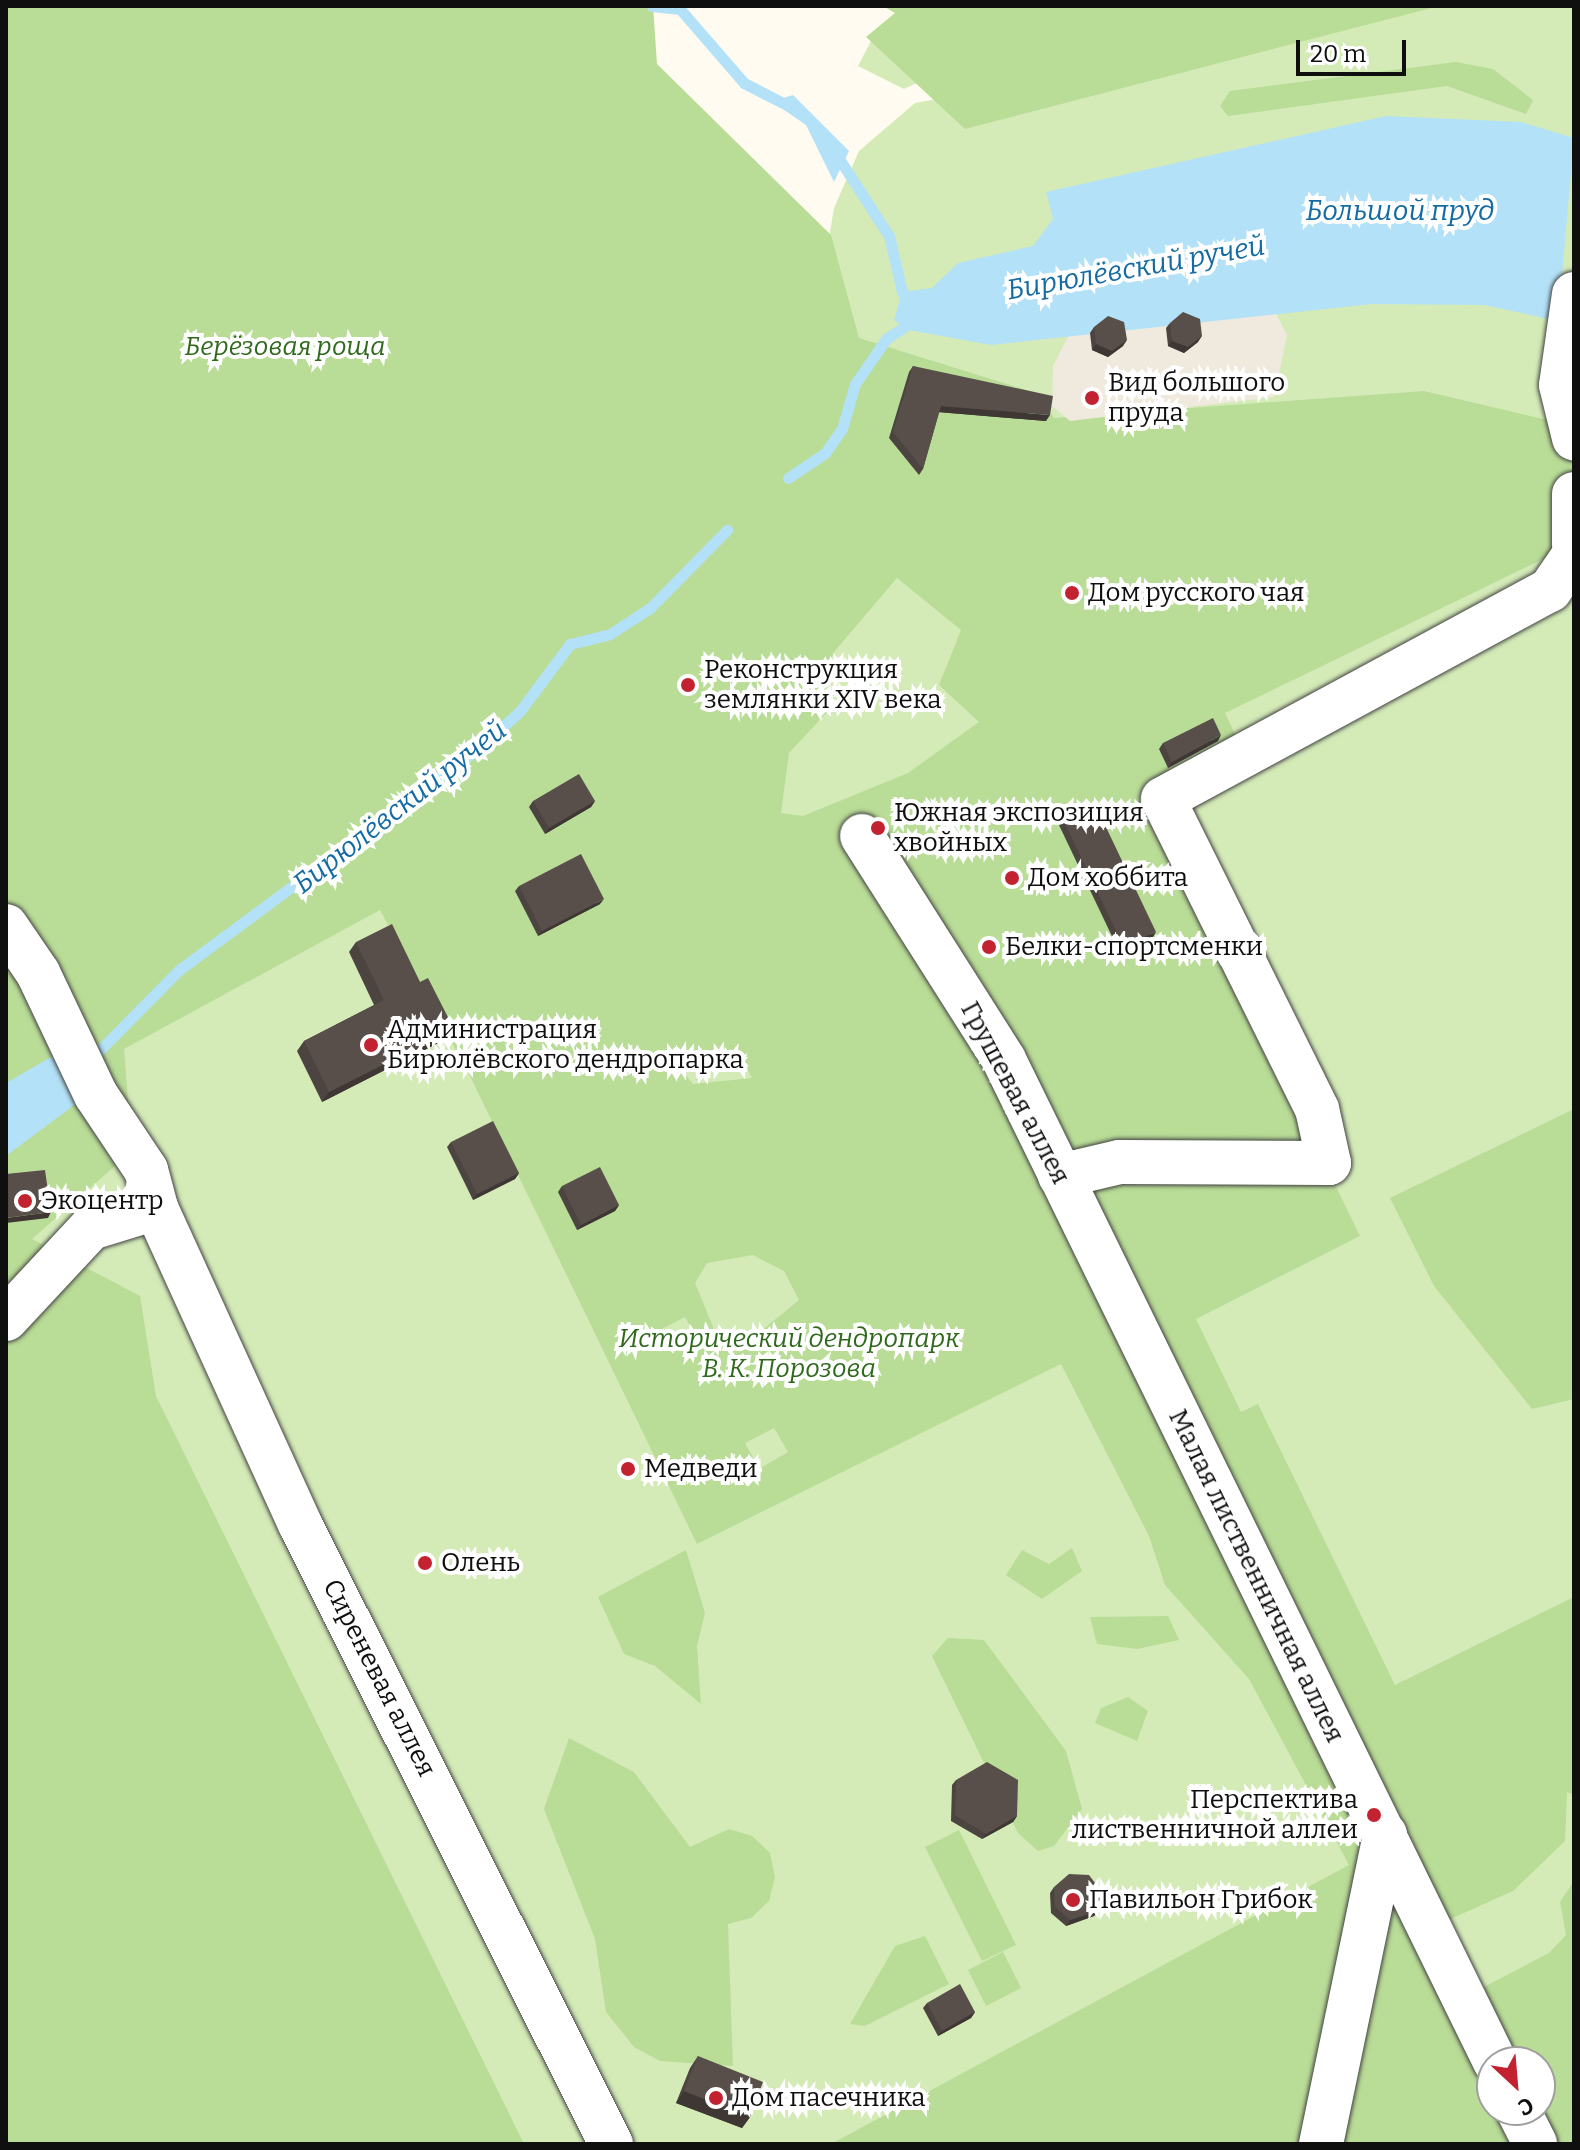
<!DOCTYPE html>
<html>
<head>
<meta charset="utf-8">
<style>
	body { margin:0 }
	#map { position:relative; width:1580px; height:2150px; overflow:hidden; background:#fffbf0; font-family:Bitter,serif }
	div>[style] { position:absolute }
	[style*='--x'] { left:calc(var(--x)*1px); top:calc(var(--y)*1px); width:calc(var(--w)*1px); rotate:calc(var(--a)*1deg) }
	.green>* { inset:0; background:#d4ebb8 }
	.forest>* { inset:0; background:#b9dc97 }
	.plaza>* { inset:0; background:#f0eade }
	.water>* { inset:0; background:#b3e1f8 }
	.stream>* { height:11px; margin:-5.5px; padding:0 5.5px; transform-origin:5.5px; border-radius:5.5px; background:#b3e1f8 }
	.roads { filter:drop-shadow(0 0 2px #424242) drop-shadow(0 0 2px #424242) }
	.minor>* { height:44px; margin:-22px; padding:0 22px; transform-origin:22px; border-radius:22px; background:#fff }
	.wall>* { inset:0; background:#4c4440 }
	.shaded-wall>* { inset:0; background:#3e3734 }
	.building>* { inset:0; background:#584f4a }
	.dots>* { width:22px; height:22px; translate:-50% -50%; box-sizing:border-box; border:4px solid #fff; border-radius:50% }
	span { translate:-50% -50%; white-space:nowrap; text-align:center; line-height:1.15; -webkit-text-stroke:8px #fff; paint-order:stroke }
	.park-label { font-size:26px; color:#2f691c; font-style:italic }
	.poi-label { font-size:26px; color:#0f0f0f }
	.left { translate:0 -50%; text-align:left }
	.right { translate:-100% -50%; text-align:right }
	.street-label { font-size:26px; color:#0f0f0f }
	.water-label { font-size:28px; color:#146ba4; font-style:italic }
	.frame { position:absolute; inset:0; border:8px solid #0f0f0f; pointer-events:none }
	.north { position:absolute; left:1476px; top:2046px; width:80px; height:80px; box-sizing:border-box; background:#fff; border:2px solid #9f9f9f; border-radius:50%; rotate:154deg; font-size:22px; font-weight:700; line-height:32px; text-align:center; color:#0f0f0f }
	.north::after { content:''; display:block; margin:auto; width:28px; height:36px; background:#c32230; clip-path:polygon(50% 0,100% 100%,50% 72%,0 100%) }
	.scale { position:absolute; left:1296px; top:40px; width:110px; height:36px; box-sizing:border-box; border:4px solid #0f0f0f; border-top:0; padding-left:10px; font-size:24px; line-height:28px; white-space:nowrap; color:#0f0f0f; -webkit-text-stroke:6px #fff; paint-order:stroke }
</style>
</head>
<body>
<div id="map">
	<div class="green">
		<div style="clip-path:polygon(evenodd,1227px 6px,1574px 6px,1574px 2144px,6px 2144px,6px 1001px,825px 262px,834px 208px,859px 151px,915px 103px,966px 94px,1227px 6px,1492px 2062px,1540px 2062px,1540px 2110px,1492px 2110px,1492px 2062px)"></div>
		<div style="clip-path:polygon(871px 41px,938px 73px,904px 89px,858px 66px)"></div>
	</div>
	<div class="forest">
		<div style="clip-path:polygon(evenodd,6px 6px,653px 6px,657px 64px,831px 235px,859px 338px,1039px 394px,1054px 418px,1424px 391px,1568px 425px,1574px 393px,1574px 544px,1225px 713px,1245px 755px,1149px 802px,1360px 1236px,1196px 1319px,1241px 1412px,1258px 1404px,1395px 1685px,1574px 1597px,1574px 1795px,1567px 1792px,1565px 1841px,1513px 1891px,1446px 1921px,1482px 1988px,1549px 1953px,1566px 1935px,1560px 1902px,1574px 1881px,1574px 2144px,831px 2144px,1349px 1865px,1249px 1679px,1165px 1585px,1149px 1536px,1061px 1364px,697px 1544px,471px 1078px,380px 910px,124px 1049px,132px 1151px,32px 1239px,140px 1296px,156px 1396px,524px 2144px,6px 2144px,6px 6px,897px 578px,961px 630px,939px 685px,979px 722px,908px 773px,803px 816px,781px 813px,789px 753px,829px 710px,821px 680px,834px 652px,897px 578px,6px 6px,689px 1060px,743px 1061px,752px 1078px,693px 1084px,681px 1069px,689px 1060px,6px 6px,753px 1255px,784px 1271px,799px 1300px,739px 1349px,718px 1339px,695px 1283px,707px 1263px,753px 1255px,6px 6px,685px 1317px,695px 1336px,670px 1349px,660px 1330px,685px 1317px,6px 6px,774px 1428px,788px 1452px,759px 1469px,745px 1443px,774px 1428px,6px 6px,1492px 2062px,1540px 2062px,1540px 2110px,1492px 2110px,1492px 2062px)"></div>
		<div style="clip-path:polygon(883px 6px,1439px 6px,965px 129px,866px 37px,895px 13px)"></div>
		<div style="clip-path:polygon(1456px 62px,1493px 69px,1533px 100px,1526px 114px,1447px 86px,1228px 116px,1220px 106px,1230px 91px)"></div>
		<div style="clip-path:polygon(1574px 1109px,1574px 1399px,1532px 1409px,1434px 1286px,1390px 1198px)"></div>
		<div style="clip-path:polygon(1072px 1548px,1082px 1571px,1042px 1599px,1006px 1575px,1022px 1550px,1049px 1564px)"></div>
		<div style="clip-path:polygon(686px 1550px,705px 1613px,697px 1646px,701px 1704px,655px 1666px,624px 1654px,598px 1597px)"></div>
		<div style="clip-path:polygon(1168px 1616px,1179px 1640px,1137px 1649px,1097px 1644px,1090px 1617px)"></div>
		<div style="clip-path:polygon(948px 1638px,984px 1640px,1066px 1751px,1082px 1809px,1054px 1846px,1038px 1851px,1018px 1833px,932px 1656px)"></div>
		<div style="clip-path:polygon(1128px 1697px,1148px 1711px,1137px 1741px,1095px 1723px,1101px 1708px)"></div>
		<div style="clip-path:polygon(569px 1738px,634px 1772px,690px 1847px,729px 1829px,752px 1836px,770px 1853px,775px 1877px,769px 1901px,751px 1918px,728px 1924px,733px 2066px,660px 2061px,634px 2047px,606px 2012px,595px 1939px,544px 1809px)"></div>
		<div style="clip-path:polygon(959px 1830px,1016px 1945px,982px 1961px,925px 1847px)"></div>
		<div style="clip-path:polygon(925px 1936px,949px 1984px,865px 2026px,850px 2024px,895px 1946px)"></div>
		<div style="clip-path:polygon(1003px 1952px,1021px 1988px,986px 2006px,968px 1970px)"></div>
	</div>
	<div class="plaza">
		<div style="clip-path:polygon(1270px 302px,1287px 335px,1274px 397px,1070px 421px,1052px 406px,1053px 366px,1076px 321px)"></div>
	</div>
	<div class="water">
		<div style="clip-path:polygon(793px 95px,849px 151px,834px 182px,806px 125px,780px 107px,780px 99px)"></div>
		<div style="clip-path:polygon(1386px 116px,1521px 122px,1574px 138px,1558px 321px,1484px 305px,1372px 304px,991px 345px,909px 330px,894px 320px,902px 292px,932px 288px,958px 263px,1033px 246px,1053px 219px,1046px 192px)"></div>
		<div style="clip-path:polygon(58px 1053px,77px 1103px,6px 1156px,6px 1083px)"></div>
	</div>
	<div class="stream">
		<div style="--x:652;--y:6;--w:28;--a:6"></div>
		<div style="--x:680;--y:9;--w:98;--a:49.1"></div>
		<div style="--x:744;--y:83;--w:53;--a:27.1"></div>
		<div style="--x:838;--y:157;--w:94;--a:57.2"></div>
		<div style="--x:889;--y:236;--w:57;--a:76.9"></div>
		<div style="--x:902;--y:292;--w:16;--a:45"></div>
		<div style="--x:788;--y:478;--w:45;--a:-34"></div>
		<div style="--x:825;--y:453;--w:29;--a:-55"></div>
		<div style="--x:842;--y:429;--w:47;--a:-73.9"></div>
		<div style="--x:855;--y:384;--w:55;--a:-55.4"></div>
		<div style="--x:886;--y:339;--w:32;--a:-34"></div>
		<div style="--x:99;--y:1051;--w:114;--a:-45.4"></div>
		<div style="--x:179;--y:970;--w:377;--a:-36.5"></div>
		<div style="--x:482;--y:746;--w:52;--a:-42.6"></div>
		<div style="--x:520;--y:711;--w:84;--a:-53.3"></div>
		<div style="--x:570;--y:644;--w:41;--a:-14"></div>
		<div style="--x:610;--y:634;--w:48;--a:-33"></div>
		<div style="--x:650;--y:608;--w:110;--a:-45.4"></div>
	</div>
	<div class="roads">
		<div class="minor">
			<div style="--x:1574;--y:294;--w:92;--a:98.1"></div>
			<div style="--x:1561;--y:385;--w:55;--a:76.2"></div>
			<div style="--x:1574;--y:494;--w:51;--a:90"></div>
			<div style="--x:862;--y:836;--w:265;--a:57.6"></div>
			<div style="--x:1004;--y:1060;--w:1116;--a:63.89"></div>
			<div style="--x:6;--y:926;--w:57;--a:55.8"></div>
			<div style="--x:38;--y:973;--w:135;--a:64.6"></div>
			<div style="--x:96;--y:1095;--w:90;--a:56.3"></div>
			<div style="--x:146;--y:1170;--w:39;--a:75"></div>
			<div style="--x:156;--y:1208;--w:347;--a:65.5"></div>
			<div style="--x:300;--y:1524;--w:694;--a:63.36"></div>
			<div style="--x:1060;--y:1176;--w:61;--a:-13.3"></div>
			<div style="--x:1119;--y:1162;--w:210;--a:0.3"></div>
			<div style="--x:1329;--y:1163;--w:55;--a:-102.5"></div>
			<div style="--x:1317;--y:1109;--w:346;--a:-116.4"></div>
			<div style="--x:1163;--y:799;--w:440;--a:-28.4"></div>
			<div style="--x:1550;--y:590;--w:42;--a:-55.6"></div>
			<div style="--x:6;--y:1319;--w:125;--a:-47"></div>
			<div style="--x:91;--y:1228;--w:68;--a:-17.1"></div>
			<div style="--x:1518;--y:2110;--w:38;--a:63"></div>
			<div style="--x:1321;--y:2144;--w:316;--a:-78.3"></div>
		</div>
	</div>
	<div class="wall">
		<div style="clip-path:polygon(1170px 323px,1198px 342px,1184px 353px,1168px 346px,1166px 328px)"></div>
		<div style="clip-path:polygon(1094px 327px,1123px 346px,1108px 357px,1092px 350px,1090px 333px)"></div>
		<div style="clip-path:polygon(913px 366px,1046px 421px,939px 412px,923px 469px,919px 475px,889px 438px,909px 372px)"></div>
		<div style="clip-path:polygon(1218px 741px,1168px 768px,1159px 749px,1163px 743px)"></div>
		<div style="clip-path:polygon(533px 801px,595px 801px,591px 807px,545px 834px,529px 807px)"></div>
		<div style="clip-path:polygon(1062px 817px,1153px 937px,1119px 951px,1058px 823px)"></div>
		<div style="clip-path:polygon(519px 886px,600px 904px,538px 936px,515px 891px)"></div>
		<div style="clip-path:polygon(356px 942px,446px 1039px,322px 1102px,297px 1051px,304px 1041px,374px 1005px,349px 952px)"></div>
		<div style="clip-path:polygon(451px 1142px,519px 1173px,515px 1179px,473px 1200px,447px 1147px)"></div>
		<div style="clip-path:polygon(562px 1186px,619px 1205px,615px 1211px,577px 1230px,558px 1192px)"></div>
		<div style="clip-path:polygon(956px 1780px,1017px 1816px,1013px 1822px,982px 1839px,951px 1821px,952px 1785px)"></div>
		<div style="clip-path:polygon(1054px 1887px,1098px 1911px,1094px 1916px,1066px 1926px,1051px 1913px,1050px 1893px)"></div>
		<div style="clip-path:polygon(927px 2003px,975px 2012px,971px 2018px,938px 2036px,923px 2008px)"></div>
		<div style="clip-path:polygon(698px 2056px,750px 2117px,742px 2128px,676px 2103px,690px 2068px)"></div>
	</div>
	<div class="shaded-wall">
		<div style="clip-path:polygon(1202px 336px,1198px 342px,1184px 353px,1168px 346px,1172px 341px)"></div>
		<div style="clip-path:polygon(1127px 340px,1123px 346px,1108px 357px,1092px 350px,1096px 344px)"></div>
		<div style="clip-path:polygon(941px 406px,1050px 415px,1046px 421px,937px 412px)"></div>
		<div style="clip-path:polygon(1221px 735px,1218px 741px,1168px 768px,1172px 762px)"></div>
		<div style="clip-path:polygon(595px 801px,591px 807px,545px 834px,549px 828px)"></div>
		<div style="clip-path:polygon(604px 899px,600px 904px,538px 936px,542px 931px)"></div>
		<div style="clip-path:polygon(1156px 932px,1153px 937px,1119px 951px,1123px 946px)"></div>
		<div style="clip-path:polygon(454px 1029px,446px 1039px,322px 1102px,329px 1092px)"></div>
		<div style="clip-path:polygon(519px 1173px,515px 1179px,473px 1200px,477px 1194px)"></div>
		<div style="clip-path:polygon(619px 1205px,615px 1211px,577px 1230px,581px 1225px)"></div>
		<div style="clip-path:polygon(51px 1212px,48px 1218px,6px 1223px,6px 1218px)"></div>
		<div style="clip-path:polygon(1017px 1816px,1013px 1822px,982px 1839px,986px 1834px)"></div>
		<div style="clip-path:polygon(1098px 1911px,1094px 1916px,1066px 1926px,1070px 1920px)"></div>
		<div style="clip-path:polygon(975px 2012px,971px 2018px,938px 2036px,942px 2031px)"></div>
		<div style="clip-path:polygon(684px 2091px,750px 2117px,742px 2128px,676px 2103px)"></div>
	</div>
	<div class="building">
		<div style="clip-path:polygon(1183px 312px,1200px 319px,1202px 336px,1188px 347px,1172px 341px,1170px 323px)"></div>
		<div style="clip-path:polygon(1108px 316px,1124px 322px,1127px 340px,1112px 351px,1096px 344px,1094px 327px)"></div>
		<div style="clip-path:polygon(913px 366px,1053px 396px,1050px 415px,941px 406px,923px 469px,893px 432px)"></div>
		<div style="clip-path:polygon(1213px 718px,1221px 735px,1172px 762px,1163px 743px)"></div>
		<div style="clip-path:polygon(579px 774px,595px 801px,549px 828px,533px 801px)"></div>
		<div style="clip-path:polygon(1094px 802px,1156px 932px,1123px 946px,1062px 817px)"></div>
		<div style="clip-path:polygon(581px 854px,604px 899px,542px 931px,519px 886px)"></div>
		<div style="clip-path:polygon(392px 924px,420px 982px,428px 978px,454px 1029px,329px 1092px,304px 1041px,384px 1000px,356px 942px)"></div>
		<div style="clip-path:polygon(493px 1121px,519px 1173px,477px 1194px,451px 1142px)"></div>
		<div style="clip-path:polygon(600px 1167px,619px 1205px,581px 1225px,562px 1186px)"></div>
		<div style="clip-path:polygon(45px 1170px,51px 1212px,6px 1218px,6px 1174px)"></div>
		<div style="clip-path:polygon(987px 1762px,1018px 1780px,1017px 1816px,986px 1834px,955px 1815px,956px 1780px)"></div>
		<div style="clip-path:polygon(1069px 1874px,1089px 1875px,1101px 1891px,1098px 1911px,1070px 1920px,1055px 1907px,1054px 1887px)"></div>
		<div style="clip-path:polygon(960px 1984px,975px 2012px,942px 2031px,927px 2003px)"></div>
		<div style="clip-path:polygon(698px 2056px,763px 2082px,750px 2117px,684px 2091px)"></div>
	</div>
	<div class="dots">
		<div style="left:1092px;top:398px;background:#c32230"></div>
		<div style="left:1072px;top:593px;background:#c32230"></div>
		<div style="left:688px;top:685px;background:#c32230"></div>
		<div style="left:878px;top:828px;background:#c32230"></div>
		<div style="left:1012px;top:878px;background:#c32230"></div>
		<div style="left:989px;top:947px;background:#c32230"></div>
		<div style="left:371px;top:1045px;background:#c32230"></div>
		<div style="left:25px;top:1201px;background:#c32230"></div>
		<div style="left:628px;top:1469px;background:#c32230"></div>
		<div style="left:425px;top:1563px;background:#c32230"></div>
		<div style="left:1374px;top:1815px;background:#c32230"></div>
		<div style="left:1073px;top:1900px;background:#c32230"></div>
		<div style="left:716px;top:2098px;background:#c32230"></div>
	</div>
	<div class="park-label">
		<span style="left:285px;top:347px">Берёзовая роща</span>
		<span style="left:789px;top:1354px">Исторический дендропарк<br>В. К. Порозова</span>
	</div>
	<div class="poi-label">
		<span class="left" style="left:1108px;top:398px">Вид большого<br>пруда</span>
		<span class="left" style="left:1088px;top:593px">Дом русского чая</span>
		<span class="left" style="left:704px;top:685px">Реконструкция<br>землянки XIV века</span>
		<span class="left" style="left:894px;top:828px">Южная экспозиция<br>хвойных</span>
		<span class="left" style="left:1028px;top:878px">Дом хоббита</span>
		<span class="left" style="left:1005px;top:947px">Белки-спортсменки</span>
		<span class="left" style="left:387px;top:1045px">Администрация<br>Бирюлёвского дендропарка</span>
		<span class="left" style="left:41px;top:1201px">Экоцентр</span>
		<span class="left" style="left:644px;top:1469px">Медведи</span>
		<span class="left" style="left:441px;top:1563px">Олень</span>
		<span class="right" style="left:1358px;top:1815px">Перспектива<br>лиственничной аллеи</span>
		<span class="left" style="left:1089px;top:1900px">Павильон Грибок</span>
		<span class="left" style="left:732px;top:2098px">Дом пасечника</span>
	</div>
	<div class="street-label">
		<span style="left:1015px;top:1093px;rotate:62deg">Грушевая аллея</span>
		<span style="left:1256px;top:1576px;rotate:64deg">Малая лиственничная аллея</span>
		<span style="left:379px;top:1678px;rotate:63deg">Сиреневая аллея</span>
	</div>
	<div class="water-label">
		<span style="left:1400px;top:211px">Большой пруд</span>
		<span style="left:1136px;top:268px;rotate:-10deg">Бирюлёвский ручей</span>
		<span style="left:400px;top:807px;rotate:-38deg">Бирюлёвский ручей</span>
	</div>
	<div class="frame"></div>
	<div class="north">С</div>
	<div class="scale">20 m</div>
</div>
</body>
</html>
